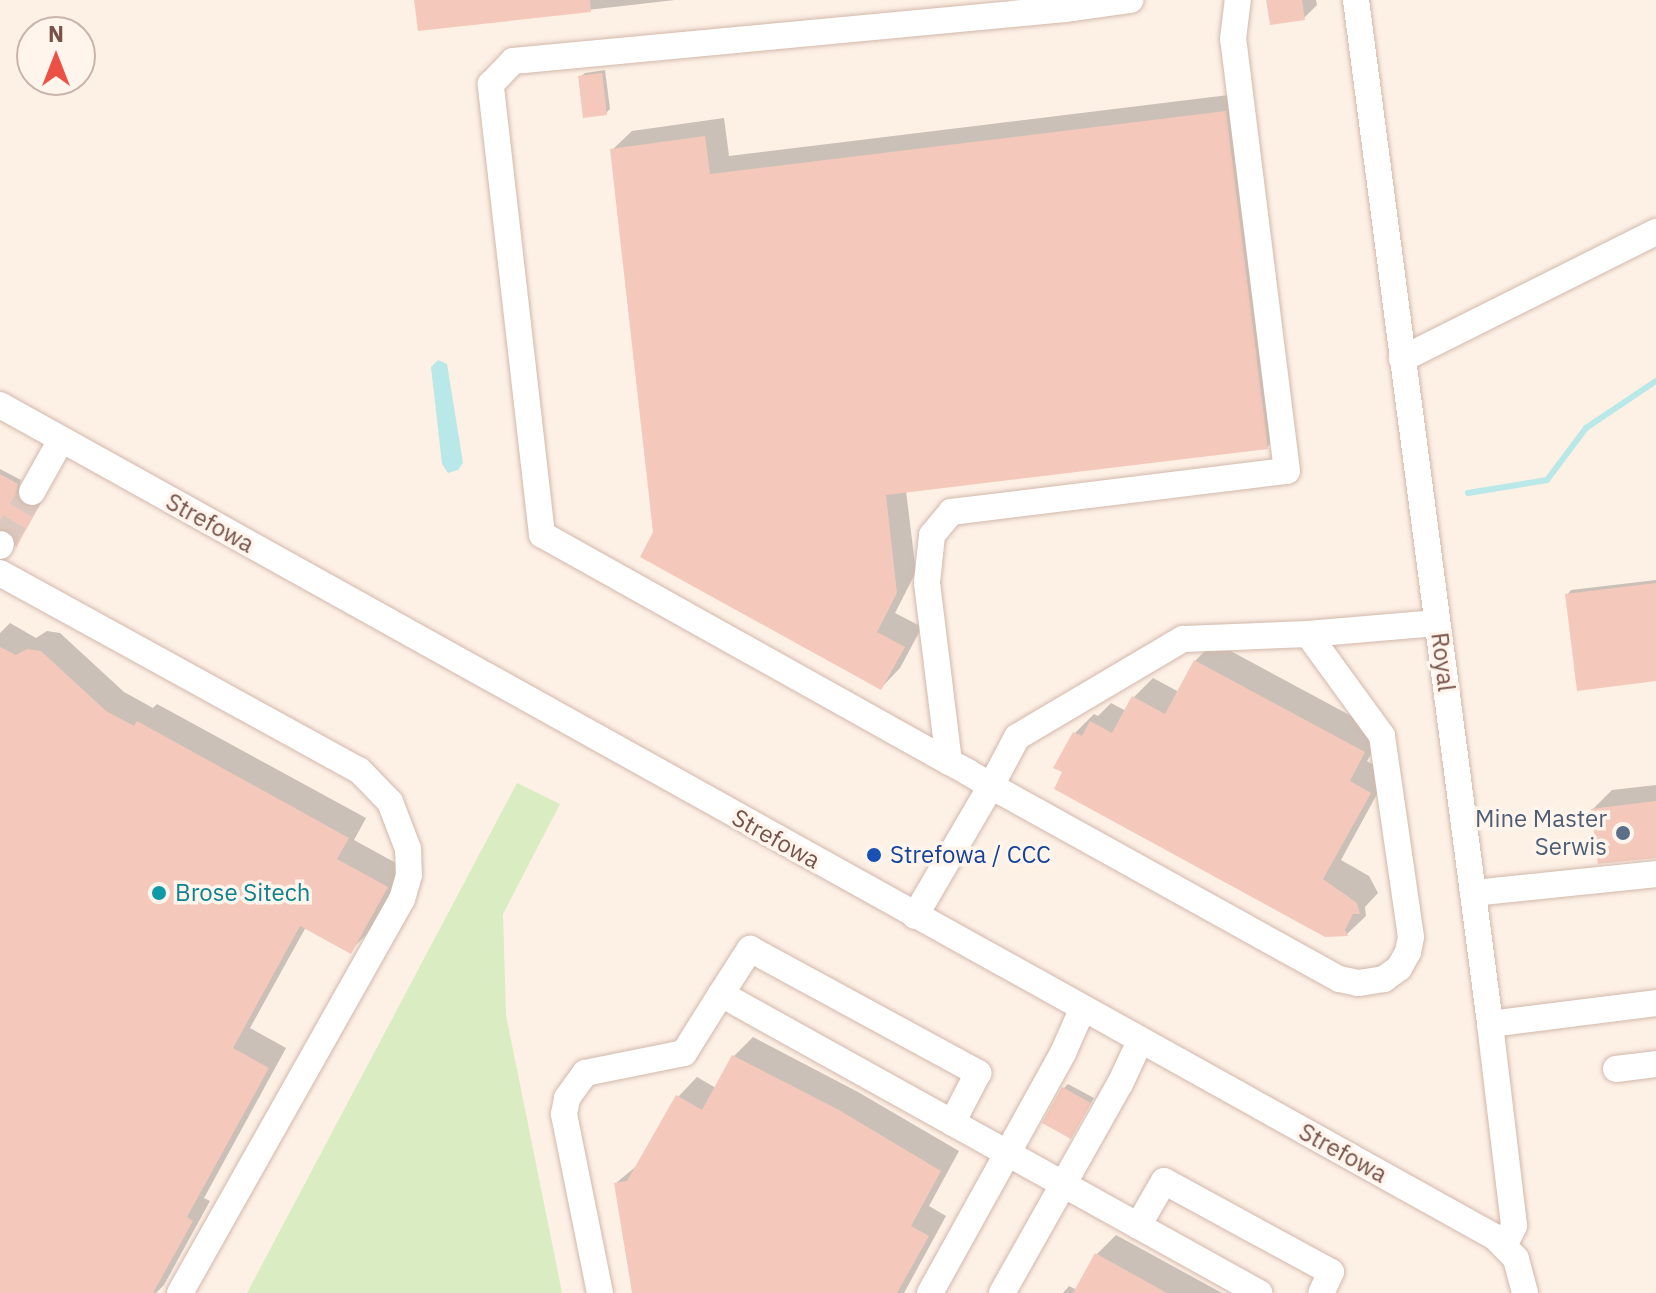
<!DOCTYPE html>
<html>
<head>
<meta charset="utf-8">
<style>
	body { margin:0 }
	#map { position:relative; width:1656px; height:1293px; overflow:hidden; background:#fdf0e5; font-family:"IBM Plex Sans",sans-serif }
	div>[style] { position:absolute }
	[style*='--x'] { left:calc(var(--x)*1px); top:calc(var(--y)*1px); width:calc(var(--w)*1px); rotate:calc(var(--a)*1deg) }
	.green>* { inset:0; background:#d9ecc2 }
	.water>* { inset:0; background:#b8e8e8 }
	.shadow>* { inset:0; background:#0003 }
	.stream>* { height:6px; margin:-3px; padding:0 3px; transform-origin:3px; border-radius:3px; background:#b8e8e8 }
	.building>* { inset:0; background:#f4c9bb }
	.minor-tunnel>* { height:26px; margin-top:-13px; transform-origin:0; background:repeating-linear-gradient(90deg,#dcc8be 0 26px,transparent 0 39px) }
	.roads { filter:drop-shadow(0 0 2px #d2b8ac) drop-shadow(0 0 2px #d2b8ac) }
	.minor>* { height:26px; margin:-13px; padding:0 13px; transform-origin:13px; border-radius:13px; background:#fff }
	.dots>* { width:22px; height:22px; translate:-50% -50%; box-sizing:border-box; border:4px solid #fff5ec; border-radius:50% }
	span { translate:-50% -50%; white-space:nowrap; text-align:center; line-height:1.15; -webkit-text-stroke:7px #fff5ec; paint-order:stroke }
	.street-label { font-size:24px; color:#785248 }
	.service-label { font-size:24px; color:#4e5e75 }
	.right { translate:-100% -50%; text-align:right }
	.transit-label { font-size:24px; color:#164399 }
	.left { translate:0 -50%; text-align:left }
	.culture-label { font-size:24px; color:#0d838f }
	.north { position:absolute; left:16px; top:16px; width:80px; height:80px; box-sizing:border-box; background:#fff5ec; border:2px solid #c9b4aa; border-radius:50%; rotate:0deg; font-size:22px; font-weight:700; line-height:32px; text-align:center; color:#785248 }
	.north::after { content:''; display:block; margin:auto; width:28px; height:36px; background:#ed5044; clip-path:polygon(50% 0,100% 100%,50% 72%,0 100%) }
</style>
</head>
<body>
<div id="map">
	<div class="green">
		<div style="clip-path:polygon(517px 783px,560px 804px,503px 914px,506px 1015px,562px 1293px,247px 1293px)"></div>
	</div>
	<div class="water">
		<div style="clip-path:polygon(438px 360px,447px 364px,463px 463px,458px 470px,448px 473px,442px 464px,431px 367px)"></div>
	</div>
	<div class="shadow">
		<div style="clip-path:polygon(418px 0,675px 0,419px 29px)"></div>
		<div style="clip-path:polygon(1268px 0,1316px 0,1317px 5px,1304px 18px)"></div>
		<div style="clip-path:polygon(605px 70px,610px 109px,606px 113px,580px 77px,585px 73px)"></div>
		<div style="clip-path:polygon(1245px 93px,1286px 428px,1267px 447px,906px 491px,916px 572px,895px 613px,922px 627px,900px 668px,881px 688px,655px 532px,612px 150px,632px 131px,724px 118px,729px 156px)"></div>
		<div style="clip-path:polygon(0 469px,21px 480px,19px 488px,28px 502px,41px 503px,18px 543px,17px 535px,0 526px)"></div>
		<div style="clip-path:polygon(1656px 580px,1656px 679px,1567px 595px,1571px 590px)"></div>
		<div style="clip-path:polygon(10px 623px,36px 638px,47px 631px,60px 633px,124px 692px,153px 708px,157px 704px,366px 818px,354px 840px,405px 868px,369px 932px,350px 951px,306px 927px,250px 1028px,286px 1048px,204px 1198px,210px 1201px,164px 1285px,156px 1293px,0 1293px,0 633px)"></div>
		<div style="clip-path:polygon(1214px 642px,1383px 733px,1367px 761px,1388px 774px,1341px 860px,1369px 876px,1378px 893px,1365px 907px,1366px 916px,1347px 934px,1064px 771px,1075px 733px,1094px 714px,1098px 716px,1111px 703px,1126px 711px,1134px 697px,1153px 678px,1179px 692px,1195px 661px)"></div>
		<div style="clip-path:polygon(1656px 785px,1656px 856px,1593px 809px,1612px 790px)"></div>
		<div style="clip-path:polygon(753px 1037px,858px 1092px,959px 1151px,929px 1206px,946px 1216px,904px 1293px,634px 1293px,616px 1183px,639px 1164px,678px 1097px,697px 1077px,716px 1088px,734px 1056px)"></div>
		<div style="clip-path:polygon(1068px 1084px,1094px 1098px,1074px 1132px,1064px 1088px)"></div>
		<div style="clip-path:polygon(1116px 1235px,1222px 1293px,1063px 1293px,1069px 1286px,1077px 1290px,1097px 1254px)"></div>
	</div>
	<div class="stream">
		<div style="--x:1468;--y:493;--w:80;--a:-9.3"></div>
		<div style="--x:1547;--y:480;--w:65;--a:-53.1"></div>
		<div style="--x:1586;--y:428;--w:84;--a:-33.9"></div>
	</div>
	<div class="building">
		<div style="clip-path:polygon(414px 0,590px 0,591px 12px,418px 31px)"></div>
		<div style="clip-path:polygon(1266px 0,1302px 0,1305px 20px,1270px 25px)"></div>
		<div style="clip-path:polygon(602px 73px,607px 115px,583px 118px,578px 76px)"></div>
		<div style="clip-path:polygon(1226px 111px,1268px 449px,886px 495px,897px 593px,877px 632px,905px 647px,881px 690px,640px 557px,653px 532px,610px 149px,705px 136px,710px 174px)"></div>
		<div style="clip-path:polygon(0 474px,18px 484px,16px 493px,24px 506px,39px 506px,16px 548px,14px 535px,0 528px)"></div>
		<div style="clip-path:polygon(1656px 583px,1656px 681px,1577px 691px,1565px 594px)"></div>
		<div style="clip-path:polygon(0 647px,16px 655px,27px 649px,41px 651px,106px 711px,134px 726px,137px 721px,349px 838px,337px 859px,388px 887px,351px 954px,300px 926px,233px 1048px,269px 1068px,187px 1217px,193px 1221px,153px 1293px,0 1293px)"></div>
		<div style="clip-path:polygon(1194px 660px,1365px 752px,1350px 781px,1371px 793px,1323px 879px,1357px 903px,1360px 914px,1353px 914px,1345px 930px,1348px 936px,1325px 937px,1054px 789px,1062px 772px,1053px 768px,1073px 732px,1082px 736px,1090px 721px,1112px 733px,1132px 696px,1165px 714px)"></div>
		<div style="clip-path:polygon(1656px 801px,1656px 858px,1598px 864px,1591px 809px)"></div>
		<div style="clip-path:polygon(732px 1055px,839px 1110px,941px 1171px,911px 1226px,929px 1236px,897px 1293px,632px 1293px,614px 1183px,627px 1181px,676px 1095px,702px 1110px)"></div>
		<div style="clip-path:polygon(1062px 1087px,1091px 1103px,1071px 1139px,1042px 1123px)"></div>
		<div style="clip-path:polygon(1095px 1253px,1167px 1293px,1073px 1293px)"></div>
	</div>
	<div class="minor-tunnel">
		<div style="--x:1;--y:544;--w:61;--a:-59.2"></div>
	</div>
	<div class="roads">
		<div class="minor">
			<div style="--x:1356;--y:0;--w:1033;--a:82.54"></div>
			<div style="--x:1490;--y:1024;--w:203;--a:83.2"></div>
			<div style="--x:1514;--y:1226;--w:20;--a:117"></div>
			<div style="--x:1402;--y:359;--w:284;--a:-26.6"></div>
			<div style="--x:0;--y:405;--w:1711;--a:29.1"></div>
			<div style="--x:1495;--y:1237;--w:30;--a:46"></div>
			<div style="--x:1516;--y:1259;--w:35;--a:75"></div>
			<div style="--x:32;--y:492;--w:60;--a:-60.9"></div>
			<div style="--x:0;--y:546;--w:2;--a:-63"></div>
			<div style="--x:0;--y:573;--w:409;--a:28.8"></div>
			<div style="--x:359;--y:770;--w:45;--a:45.9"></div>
			<div style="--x:390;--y:802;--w:50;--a:69"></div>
			<div style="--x:408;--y:849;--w:26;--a:88"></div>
			<div style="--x:409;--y:875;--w:25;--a:106"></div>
			<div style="--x:402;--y:899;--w:452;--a:119.4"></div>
			<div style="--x:1308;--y:634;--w:129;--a:-4.9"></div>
			<div style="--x:949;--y:762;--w:181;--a:-97"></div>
			<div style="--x:927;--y:582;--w:47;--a:-83.9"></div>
			<div style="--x:932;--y:535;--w:30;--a:-50"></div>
			<div style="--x:951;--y:512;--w:338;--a:-7"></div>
			<div style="--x:1287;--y:471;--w:435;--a:-97.1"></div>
			<div style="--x:1233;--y:39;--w:39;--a:-83"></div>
			<div style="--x:1473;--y:893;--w:184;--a:-5.9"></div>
			<div style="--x:915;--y:916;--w:151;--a:-59.7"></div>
			<div style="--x:991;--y:786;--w:55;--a:-62"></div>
			<div style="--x:1017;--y:737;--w:193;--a:-30.6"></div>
			<div style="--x:1183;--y:639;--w:125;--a:-2.3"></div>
			<div style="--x:1308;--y:634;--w:126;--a:54"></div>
			<div style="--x:1382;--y:736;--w:203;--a:81.8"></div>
			<div style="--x:1411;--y:937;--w:15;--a:101"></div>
			<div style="--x:1408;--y:952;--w:18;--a:119"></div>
			<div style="--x:1399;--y:968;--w:19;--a:144"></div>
			<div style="--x:1384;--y:979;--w:26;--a:171"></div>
			<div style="--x:1358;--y:983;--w:19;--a:-168"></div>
			<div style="--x:1339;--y:979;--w:398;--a:-151"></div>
			<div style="--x:991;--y:786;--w:27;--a:-149"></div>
			<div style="--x:968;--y:772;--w:21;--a:-152"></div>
			<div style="--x:949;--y:762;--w:466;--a:-150.8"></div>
			<div style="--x:542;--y:535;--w:454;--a:-96.5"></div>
			<div style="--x:491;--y:84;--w:32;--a:-46"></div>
			<div style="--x:513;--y:61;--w:554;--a:-5.38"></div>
			<div style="--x:1065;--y:9;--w:66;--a:-7.9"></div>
			<div style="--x:721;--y:994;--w:54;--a:-57.2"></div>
			<div style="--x:750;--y:949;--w:260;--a:28.5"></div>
			<div style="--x:978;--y:1073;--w:56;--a:117.5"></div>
			<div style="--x:1490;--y:1024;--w:167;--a:-7.2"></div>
			<div style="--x:1616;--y:1069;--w:40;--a:-7.1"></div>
			<div style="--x:1138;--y:1226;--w:52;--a:-60"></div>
			<div style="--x:1164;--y:1181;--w:190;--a:28.6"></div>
			<div style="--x:1331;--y:1272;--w:23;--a:115"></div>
			<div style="--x:600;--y:1293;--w:183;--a:-101.4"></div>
			<div style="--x:564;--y:1114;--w:16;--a:-79"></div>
			<div style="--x:567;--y:1098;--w:31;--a:-54"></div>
			<div style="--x:585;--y:1073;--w:101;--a:-11.4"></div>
			<div style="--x:684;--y:1053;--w:70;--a:-57.9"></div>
			<div style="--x:721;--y:994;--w:616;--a:29.06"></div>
			<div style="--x:930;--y:1293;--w:274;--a:-61"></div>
			<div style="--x:1063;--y:1053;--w:47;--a:-66.2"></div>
			<div style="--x:1002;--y:1293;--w:240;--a:-60.6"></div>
			<div style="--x:1120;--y:1084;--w:47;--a:-65.1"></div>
		</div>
	</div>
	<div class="dots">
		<div style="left:1623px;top:833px;background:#5c6f8a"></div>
		<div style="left:874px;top:855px;background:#1a4fb4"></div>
		<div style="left:159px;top:893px;background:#0f9aa8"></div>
	</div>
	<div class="street-label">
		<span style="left:210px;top:523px;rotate:29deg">Strefowa</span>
		<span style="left:1443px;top:662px;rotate:83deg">Royal</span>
		<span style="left:776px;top:839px;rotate:29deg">Strefowa</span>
		<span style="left:1343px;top:1153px;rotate:29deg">Strefowa</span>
	</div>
	<div class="service-label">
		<span class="right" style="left:1607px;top:833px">Mine Master<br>Serwis</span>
	</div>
	<div class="transit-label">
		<span class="left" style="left:890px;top:855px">Strefowa / CCC</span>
	</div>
	<div class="culture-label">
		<span class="left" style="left:175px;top:893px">Brose Sitech</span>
	</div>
	<div class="north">N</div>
</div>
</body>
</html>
